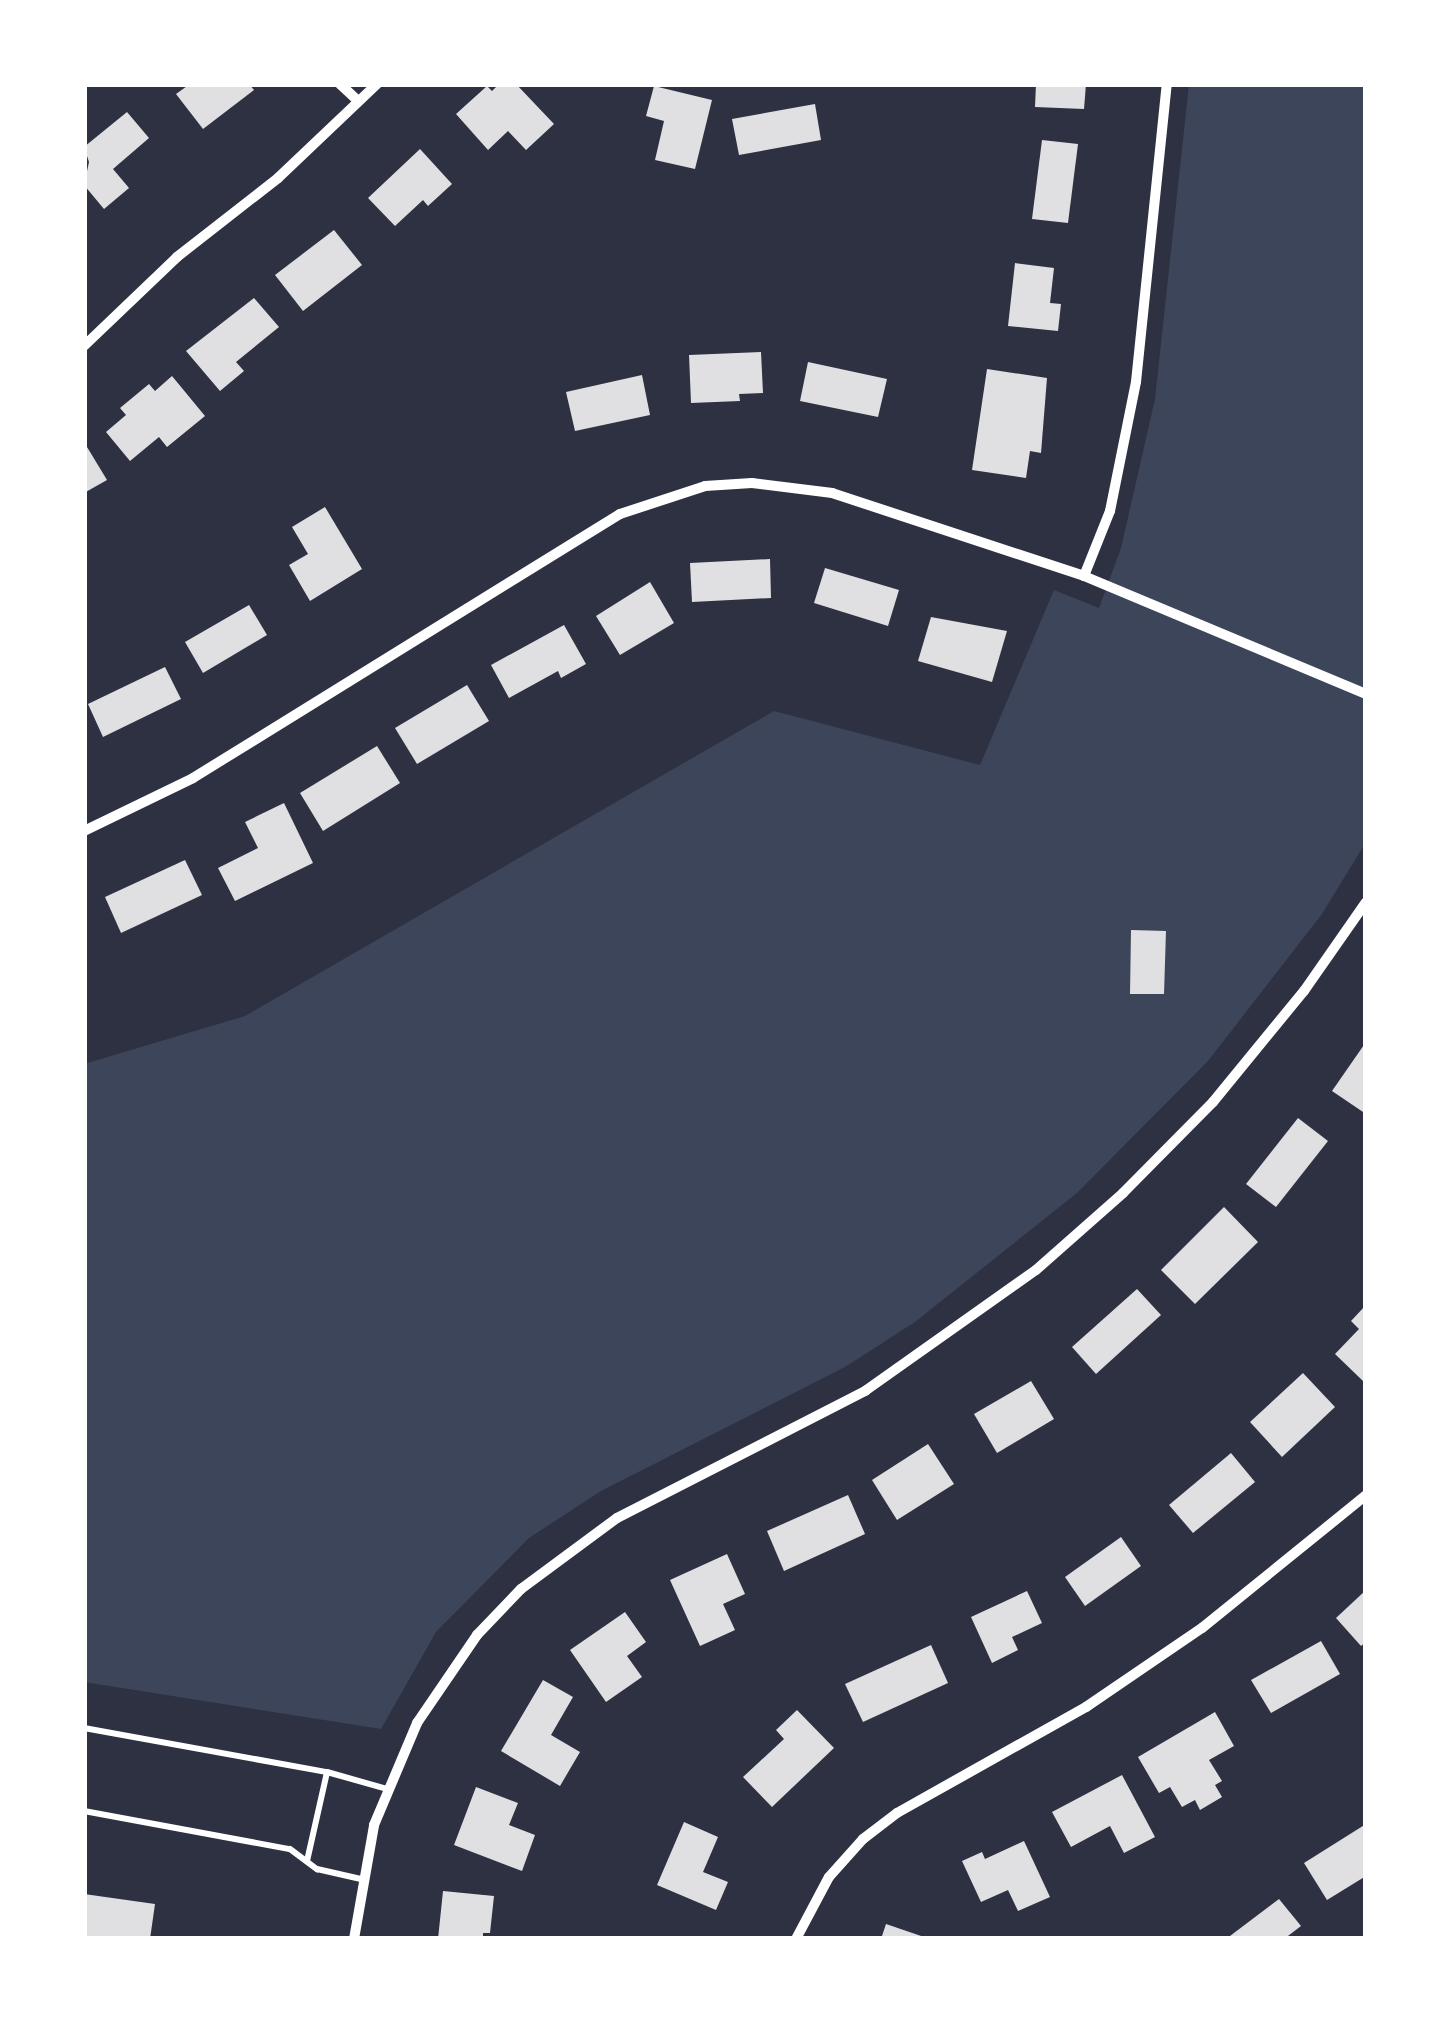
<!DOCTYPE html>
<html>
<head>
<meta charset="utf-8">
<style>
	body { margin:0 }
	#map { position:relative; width:1450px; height:2023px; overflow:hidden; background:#2d3142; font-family:"Fira Sans",sans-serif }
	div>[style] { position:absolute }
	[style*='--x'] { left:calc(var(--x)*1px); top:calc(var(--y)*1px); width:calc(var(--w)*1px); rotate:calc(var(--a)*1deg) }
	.green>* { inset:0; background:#3c4559 }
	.building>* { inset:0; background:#e0e0e3 }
	.service>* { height:6px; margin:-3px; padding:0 3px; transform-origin:3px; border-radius:3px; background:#fff }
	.minor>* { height:10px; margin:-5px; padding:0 5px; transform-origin:5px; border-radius:5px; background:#fff }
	span { translate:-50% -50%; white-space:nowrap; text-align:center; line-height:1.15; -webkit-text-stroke:12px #fff; paint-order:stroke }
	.frame { position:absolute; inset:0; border:87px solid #fff; pointer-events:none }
</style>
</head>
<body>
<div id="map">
	<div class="green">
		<div style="clip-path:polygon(1189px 84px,1366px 84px,1366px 842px,1322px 914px,1208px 1061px,1077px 1193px,915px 1322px,845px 1367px,601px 1491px,529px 1538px,436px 1632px,381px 1729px,84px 1682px,84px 1064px,245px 1016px,774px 711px,980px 765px,1054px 590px,1099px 608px,1121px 548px,1155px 399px)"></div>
	</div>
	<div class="building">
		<div style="clip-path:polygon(190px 84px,249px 84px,254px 90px,203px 129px,176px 94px)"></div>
		<div style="clip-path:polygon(499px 84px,516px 84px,554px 124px,526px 150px,508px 131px,488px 150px,456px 114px,487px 86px,492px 91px)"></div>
		<div style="clip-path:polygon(1036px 84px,1086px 84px,1084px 109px,1035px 107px)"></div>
		<div style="clip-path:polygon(654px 86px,712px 100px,695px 169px,655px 160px,664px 121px,646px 116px)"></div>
		<div style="clip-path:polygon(815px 104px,821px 140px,739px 155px,732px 119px)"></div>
		<div style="clip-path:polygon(127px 112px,149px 138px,113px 169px,129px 188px,104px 209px,84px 185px,89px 162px,84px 147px)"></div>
		<div style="clip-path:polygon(1042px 140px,1078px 144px,1068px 223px,1032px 219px)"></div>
		<div style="clip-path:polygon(420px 149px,452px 184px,428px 206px,423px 200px,395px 226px,368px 198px)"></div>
		<div style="clip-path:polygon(334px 230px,362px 265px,303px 311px,275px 275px)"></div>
		<div style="clip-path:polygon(1015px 263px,1054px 268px,1050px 303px,1061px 304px,1058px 331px,1008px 326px)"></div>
		<div style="clip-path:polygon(254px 298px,279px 327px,236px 362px,244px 371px,220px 391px,186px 351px)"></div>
		<div style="clip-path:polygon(761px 352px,763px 393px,739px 394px,740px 401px,691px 403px,689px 355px)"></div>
		<div style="clip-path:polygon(808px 362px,887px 379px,878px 417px,800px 401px)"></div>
		<div style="clip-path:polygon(987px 369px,1047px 378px,1041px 453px,1030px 451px,1026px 478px,972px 470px)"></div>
		<div style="clip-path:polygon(642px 375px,650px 415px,575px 431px,566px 392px)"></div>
		<div style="clip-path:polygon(172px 376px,205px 416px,167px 447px,159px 437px,130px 461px,106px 432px,126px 415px,120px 408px,149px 384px,155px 391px)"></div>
		<div style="clip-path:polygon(84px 442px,107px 480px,84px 493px)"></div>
		<div style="clip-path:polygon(325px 507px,362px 569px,310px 601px,289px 565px,308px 554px,292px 527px)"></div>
		<div style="clip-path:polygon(770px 559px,771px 598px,692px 602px,690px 563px)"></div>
		<div style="clip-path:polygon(825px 568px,899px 590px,888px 626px,814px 603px)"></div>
		<div style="clip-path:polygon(650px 582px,674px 623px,620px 655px,596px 616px)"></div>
		<div style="clip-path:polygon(249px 605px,267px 635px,203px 673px,185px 642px)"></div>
		<div style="clip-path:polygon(931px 617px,1007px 631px,992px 682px,918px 661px)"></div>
		<div style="clip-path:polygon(564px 625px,586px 664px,561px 678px,558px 671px,509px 698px,491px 665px)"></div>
		<div style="clip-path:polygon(165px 667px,181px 699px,103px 737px,88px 704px)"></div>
		<div style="clip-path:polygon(467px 685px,489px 721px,417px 764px,395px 728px)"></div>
		<div style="clip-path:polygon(377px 746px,400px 783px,323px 831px,300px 793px)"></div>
		<div style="clip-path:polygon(284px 803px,313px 863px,235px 901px,218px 868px,258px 848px,245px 822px)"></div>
		<div style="clip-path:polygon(185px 860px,202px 895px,121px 933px,105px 897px)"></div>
		<div style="clip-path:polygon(1131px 930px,1166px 931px,1164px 994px,1130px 994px)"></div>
		<div style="clip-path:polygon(1366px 1042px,1366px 1114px,1332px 1091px)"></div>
		<div style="clip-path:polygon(1298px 1118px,1328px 1141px,1276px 1207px,1246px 1184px)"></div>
		<div style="clip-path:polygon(1224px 1207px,1258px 1242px,1195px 1304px,1161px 1270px)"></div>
		<div style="clip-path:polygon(1137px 1289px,1161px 1315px,1096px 1374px,1072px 1347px)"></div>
		<div style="clip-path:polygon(1366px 1305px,1366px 1379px,1363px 1381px,1335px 1354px,1359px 1329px,1351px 1321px)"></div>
		<div style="clip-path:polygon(1303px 1373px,1335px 1407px,1282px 1457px,1250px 1422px)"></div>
		<div style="clip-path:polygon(1031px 1381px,1054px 1419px,997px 1453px,974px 1414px)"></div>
		<div style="clip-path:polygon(928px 1444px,954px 1484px,897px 1520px,872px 1480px)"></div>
		<div style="clip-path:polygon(1231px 1453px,1255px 1482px,1193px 1533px,1169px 1505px)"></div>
		<div style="clip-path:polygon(848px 1495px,865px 1534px,784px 1571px,767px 1531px)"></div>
		<div style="clip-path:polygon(1121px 1537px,1141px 1566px,1085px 1606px,1065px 1577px)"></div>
		<div style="clip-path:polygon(727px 1554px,745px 1594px,723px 1604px,735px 1630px,700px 1646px,670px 1580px)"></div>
		<div style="clip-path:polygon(1366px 1590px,1366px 1642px,1361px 1646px,1336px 1618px)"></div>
		<div style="clip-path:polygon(1027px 1591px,1042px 1623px,1012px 1637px,1018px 1650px,992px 1663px,971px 1617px)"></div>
		<div style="clip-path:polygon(625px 1612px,646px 1642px,627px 1656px,642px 1677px,606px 1702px,570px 1650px)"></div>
		<div style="clip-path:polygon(1321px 1641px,1340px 1674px,1271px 1713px,1251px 1680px)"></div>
		<div style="clip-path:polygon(931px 1645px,948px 1683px,863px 1722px,845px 1684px)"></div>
		<div style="clip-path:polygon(543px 1680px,573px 1697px,551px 1735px,580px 1752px,560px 1786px,501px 1751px)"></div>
		<div style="clip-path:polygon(797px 1710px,834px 1748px,772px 1807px,743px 1777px,784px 1739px,776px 1730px)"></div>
		<div style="clip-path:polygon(1215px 1712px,1234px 1746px,1209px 1760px,1222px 1781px,1215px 1785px,1222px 1797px,1200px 1810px,1195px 1800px,1182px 1807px,1170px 1787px,1159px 1793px,1138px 1757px)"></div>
		<div style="clip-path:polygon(1122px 1775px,1155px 1837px,1124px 1853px,1110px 1826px,1071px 1847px,1052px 1812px)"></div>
		<div style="clip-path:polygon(476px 1787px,518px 1803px,509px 1825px,535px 1835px,522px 1871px,454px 1845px)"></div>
		<div style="clip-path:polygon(684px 1822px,718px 1837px,703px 1872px,728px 1882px,716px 1910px,657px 1885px)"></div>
		<div style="clip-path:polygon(1366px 1824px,1366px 1876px,1327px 1900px,1304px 1863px)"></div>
		<div style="clip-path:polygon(1024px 1841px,1050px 1897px,1018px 1911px,1008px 1890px,981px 1902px,962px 1861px,982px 1852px,985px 1859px)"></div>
		<div style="clip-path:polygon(443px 1891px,494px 1896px,490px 1933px,483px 1933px,483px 1939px,438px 1939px)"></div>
		<div style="clip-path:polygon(84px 1894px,155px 1904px,150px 1939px,84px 1939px)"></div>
		<div style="clip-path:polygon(1279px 1899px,1301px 1926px,1284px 1939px,1226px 1939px)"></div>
		<div style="clip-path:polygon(886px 1924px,927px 1938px,927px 1939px,881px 1939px)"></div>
	</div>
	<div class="service">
		<div style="--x:84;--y:1728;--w:247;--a:10.3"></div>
		<div style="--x:327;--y:1772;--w:62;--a:15.8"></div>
		<div style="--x:84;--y:1811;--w:209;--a:10.5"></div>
		<div style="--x:290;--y:1849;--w:34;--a:37"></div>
		<div style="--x:317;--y:1869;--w:45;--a:12.8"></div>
		<div style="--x:307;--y:1861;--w:91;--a:-77.3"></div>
	</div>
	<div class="minor">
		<div style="--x:340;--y:84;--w:25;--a:43"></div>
		<div style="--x:84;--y:346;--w:129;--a:-43.7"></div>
		<div style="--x:177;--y:257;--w:128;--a:-38"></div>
		<div style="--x:278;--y:178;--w:137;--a:-43.5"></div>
		<div style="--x:1084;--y:576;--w:70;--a:-68.2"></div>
		<div style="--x:1110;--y:511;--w:132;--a:-78.6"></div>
		<div style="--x:1136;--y:382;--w:300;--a:-84.1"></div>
		<div style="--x:84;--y:831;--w:121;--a:-25.9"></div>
		<div style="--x:193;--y:778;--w:502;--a:-31.73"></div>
		<div style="--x:620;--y:514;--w:89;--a:-18.2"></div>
		<div style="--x:705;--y:486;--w:47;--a:-3.7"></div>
		<div style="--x:752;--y:483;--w:81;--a:7.1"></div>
		<div style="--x:832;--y:493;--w:265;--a:18.2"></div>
		<div style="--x:1084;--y:576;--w:306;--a:22.7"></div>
		<div style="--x:354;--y:1939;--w:116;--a:-80"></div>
		<div style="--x:374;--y:1825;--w:111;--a:-67.1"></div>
		<div style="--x:417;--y:1723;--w:107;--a:-55.7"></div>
		<div style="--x:477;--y:1635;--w:64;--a:-46.3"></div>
		<div style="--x:521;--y:1589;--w:119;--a:-36.5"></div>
		<div style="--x:617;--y:1518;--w:279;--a:-27.1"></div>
		<div style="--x:865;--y:1391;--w:209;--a:-35.3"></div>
		<div style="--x:1036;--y:1270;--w:116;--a:-41.5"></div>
		<div style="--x:1123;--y:1193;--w:128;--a:-45.3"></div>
		<div style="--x:1213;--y:1102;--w:144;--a:-50.7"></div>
		<div style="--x:1304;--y:991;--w:108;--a:-55.1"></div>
		<div style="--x:796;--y:1939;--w:70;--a:-62"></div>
		<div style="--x:829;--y:1877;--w:51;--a:-48.2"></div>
		<div style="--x:863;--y:1839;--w:43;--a:-37.4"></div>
		<div style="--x:897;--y:1813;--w:217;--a:-29.3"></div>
		<div style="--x:1086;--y:1707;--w:140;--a:-34.3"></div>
		<div style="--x:1202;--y:1628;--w:211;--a:-39"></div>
	</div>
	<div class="frame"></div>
</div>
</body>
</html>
